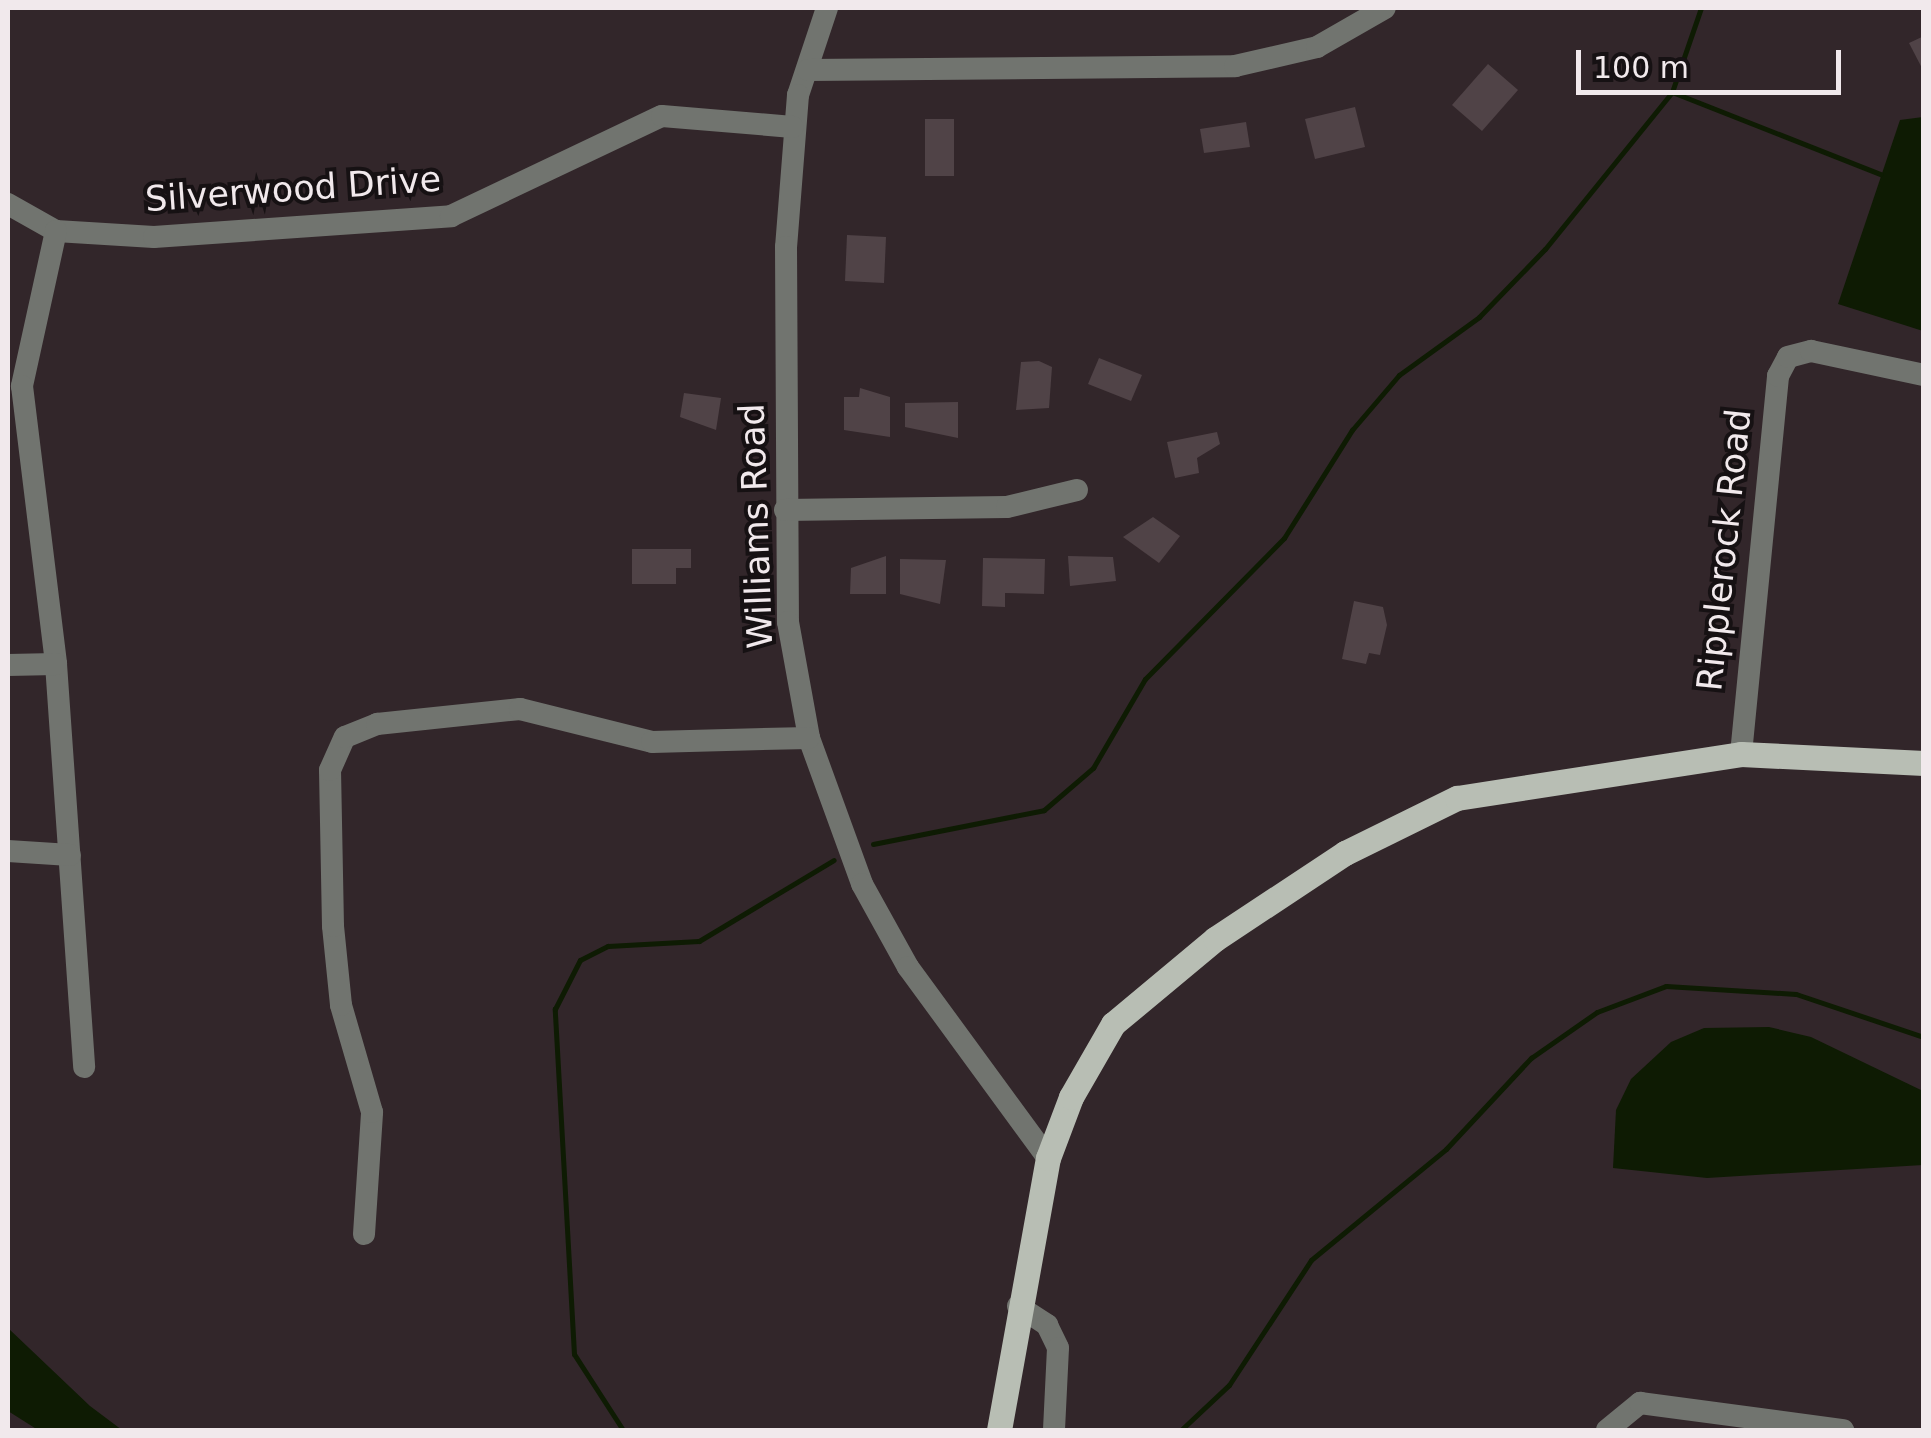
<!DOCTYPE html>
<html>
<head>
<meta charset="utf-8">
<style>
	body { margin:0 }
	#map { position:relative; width:1931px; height:1438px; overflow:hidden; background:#32262a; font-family:"DejaVu Sans",sans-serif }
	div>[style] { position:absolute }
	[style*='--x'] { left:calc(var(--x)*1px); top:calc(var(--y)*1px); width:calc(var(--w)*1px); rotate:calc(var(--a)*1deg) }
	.water>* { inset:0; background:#0e1b03 }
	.stream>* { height:5px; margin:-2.5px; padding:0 2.5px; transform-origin:2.5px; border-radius:2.5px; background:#0e1b03 }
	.building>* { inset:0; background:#504347 }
	.minor>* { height:22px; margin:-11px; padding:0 11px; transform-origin:11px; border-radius:11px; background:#71746f }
	.major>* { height:25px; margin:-12.5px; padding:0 12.5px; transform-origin:12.5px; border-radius:12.5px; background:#b8beb4 }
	span { translate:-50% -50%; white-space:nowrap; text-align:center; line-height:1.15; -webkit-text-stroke:8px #161113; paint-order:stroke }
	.street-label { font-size:35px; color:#f1e9ec }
	.frame { position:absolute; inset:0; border:10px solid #f1e9ec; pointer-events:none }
	.scale { position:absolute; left:1576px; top:50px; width:265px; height:45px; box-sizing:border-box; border:5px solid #f1e9ec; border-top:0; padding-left:12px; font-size:30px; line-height:35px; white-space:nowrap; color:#f1e9ec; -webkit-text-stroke:8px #161113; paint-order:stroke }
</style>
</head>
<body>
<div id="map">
	<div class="water">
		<div style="clip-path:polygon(1923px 117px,1924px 117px,1923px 331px,1838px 304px,1900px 120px)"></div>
		<div style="clip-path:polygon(1769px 1027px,1811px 1037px,1923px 1091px,1923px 1165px,1707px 1178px,1613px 1168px,1616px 1110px,1631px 1079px,1671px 1042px,1704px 1028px)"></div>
		<div style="clip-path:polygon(8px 1328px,90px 1406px,122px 1430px,38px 1430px,8px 1411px)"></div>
	</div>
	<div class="stream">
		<div style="--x:1672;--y:92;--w:224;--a:21.5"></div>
		<div style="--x:873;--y:844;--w:174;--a:-11.2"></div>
		<div style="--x:1044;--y:810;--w:65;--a:-40.6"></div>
		<div style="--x:1093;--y:768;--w:103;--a:-59.7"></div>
		<div style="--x:1145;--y:679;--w:198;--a:-45.4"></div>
		<div style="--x:1284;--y:538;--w:128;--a:-57.8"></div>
		<div style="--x:1352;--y:430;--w:72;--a:-49.5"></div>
		<div style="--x:1399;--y:375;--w:99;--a:-35.9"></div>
		<div style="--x:1479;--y:317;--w:95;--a:-45.9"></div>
		<div style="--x:1545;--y:249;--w:202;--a:-51"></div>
		<div style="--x:1672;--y:92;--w:89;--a:-71"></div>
		<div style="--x:623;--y:1430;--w:90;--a:-122.8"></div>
		<div style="--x:574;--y:1354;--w:346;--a:-93.2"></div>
		<div style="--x:555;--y:1009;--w:55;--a:-63"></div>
		<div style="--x:580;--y:960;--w:31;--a:-27"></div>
		<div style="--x:608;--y:946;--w:91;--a:-3.1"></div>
		<div style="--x:699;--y:941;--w:157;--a:-31"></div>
		<div style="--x:1181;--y:1430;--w:66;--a:-43.2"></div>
		<div style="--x:1229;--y:1385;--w:149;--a:-56.7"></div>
		<div style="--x:1311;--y:1260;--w:175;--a:-39.4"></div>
		<div style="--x:1446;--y:1149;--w:125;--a:-47"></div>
		<div style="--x:1531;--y:1058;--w:80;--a:-34.9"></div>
		<div style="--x:1597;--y:1012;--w:74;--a:-20.6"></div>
		<div style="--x:1666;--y:986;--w:130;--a:3.5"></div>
		<div style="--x:1796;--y:994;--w:135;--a:18.6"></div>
	</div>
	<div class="building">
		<div style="clip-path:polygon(1924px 36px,1924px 72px,1909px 43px)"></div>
		<div style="clip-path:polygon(1488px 64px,1518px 90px,1482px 131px,1452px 105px)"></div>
		<div style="clip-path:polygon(1355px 107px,1365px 147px,1315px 159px,1305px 119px)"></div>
		<div style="clip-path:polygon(925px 119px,954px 119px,954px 176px,925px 176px)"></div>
		<div style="clip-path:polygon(1246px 122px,1250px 147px,1204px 153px,1200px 129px)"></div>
		<div style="clip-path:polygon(847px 235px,886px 237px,884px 283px,845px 281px)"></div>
		<div style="clip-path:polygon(1099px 358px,1142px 375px,1131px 401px,1088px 384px)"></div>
		<div style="clip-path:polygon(1039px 361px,1052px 367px,1049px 408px,1016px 410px,1021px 362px)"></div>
		<div style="clip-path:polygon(860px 388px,890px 397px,890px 437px,844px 430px,844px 397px,859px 397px)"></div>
		<div style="clip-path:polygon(684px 393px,721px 398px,716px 430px,680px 417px)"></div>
		<div style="clip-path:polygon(958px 402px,958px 438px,905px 427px,905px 403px)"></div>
		<div style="clip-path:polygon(1217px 432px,1220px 444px,1197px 458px,1199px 473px,1175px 478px,1167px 442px)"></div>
		<div style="clip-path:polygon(1153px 517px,1180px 536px,1159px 563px,1123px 537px)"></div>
		<div style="clip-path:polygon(632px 549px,691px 549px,691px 568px,676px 568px,676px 584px,632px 584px)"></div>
		<div style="clip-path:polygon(886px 556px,886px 594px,850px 594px,851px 568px)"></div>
		<div style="clip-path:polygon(1068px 556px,1113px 557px,1116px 581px,1070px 586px)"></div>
		<div style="clip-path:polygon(983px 558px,1045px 559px,1044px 594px,1005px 593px,1005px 607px,982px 606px)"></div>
		<div style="clip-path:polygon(900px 559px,946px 560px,940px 604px,900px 594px)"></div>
		<div style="clip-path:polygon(1354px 601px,1383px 607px,1387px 625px,1380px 655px,1369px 653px,1366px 664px,1342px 659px)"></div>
	</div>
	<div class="minor">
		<div style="--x:827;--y:8;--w:92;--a:108.4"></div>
		<div style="--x:798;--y:95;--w:152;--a:94.5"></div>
		<div style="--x:786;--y:247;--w:375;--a:89.7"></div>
		<div style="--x:788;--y:622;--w:118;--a:79.7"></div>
		<div style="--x:809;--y:738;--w:155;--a:70"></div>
		<div style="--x:862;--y:884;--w:95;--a:61"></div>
		<div style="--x:908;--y:967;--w:237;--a:53.8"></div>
		<div style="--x:808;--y:70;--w:427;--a:-0.5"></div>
		<div style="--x:1235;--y:66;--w:84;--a:-13"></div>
		<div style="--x:1317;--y:47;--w:78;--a:-29.8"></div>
		<div style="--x:8;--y:204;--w:55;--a:29.4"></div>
		<div style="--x:56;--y:231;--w:98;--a:3.5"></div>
		<div style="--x:154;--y:237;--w:298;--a:-4"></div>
		<div style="--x:451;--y:216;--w:233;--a:-25.4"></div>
		<div style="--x:662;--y:116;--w:131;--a:4.8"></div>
		<div style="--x:56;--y:231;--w:159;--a:102.4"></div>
		<div style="--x:22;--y:386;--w:280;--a:83"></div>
		<div style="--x:56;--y:664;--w:404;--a:86"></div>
		<div style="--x:785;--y:510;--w:222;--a:-0.8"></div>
		<div style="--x:1007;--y:507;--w:72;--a:-13.7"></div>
		<div style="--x:8;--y:665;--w:48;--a:-1.2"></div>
		<div style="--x:1741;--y:754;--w:380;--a:-84.4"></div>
		<div style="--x:1778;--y:376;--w:21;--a:-62"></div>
		<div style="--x:1788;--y:357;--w:24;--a:-15"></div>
		<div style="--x:1811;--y:351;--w:116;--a:12"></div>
		<div style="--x:8;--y:851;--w:62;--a:3.7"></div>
		<div style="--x:364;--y:1234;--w:122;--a:-86.2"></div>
		<div style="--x:372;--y:1112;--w:111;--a:-106.2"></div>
		<div style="--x:341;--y:1005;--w:79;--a:-95.8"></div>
		<div style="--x:333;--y:926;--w:156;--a:-91.1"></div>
		<div style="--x:330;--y:770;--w:36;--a:-66"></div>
		<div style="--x:345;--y:737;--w:35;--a:-22"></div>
		<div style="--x:377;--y:724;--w:144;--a:-6"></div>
		<div style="--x:520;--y:709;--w:136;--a:14"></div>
		<div style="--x:652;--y:742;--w:157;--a:-1.5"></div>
		<div style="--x:1018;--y:1306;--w:35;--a:33"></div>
		<div style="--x:1047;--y:1325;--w:25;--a:64"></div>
		<div style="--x:1058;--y:1348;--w:82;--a:92.8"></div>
		<div style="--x:1607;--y:1430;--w:43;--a:-39.3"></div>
		<div style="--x:1640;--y:1403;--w:205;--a:7.6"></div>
	</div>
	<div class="major">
		<div style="--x:999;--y:1430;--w:276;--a:-79.8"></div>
		<div style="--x:1048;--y:1158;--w:65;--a:-69.3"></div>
		<div style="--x:1071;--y:1097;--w:84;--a:-60.1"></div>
		<div style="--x:1113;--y:1024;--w:133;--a:-39.8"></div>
		<div style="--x:1215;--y:939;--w:156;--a:-33.5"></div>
		<div style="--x:1345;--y:853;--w:125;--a:-26.2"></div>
		<div style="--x:1457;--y:798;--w:287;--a:-8.8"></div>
		<div style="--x:1741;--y:754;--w:183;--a:2.8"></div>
	</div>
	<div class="street-label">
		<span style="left:293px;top:189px;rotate:-4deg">Silverwood Drive</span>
		<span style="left:756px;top:526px;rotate:-92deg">Williams Road</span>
		<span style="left:1724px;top:550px;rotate:-84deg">Ripplerock Road</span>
	</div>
	<div class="frame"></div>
	<div class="scale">100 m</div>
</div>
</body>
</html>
